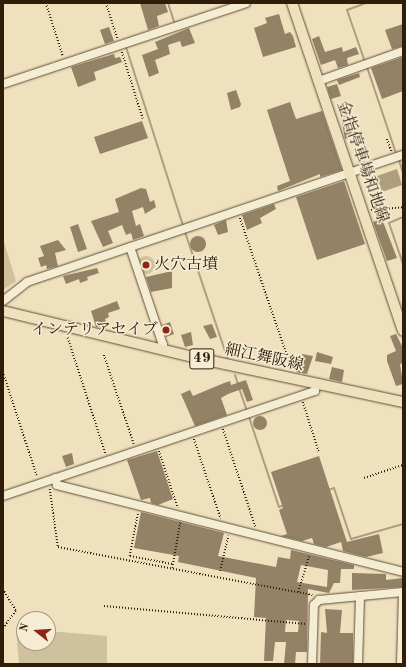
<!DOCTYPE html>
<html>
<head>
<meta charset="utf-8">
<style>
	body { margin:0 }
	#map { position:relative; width:406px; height:667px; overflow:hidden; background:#efe1bd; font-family:"Old Standard TT","Noto Serif JP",serif }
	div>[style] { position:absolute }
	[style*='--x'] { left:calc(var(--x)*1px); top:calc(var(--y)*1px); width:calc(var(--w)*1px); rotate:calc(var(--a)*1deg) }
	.green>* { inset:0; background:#cfc09e }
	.round { border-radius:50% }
	.water>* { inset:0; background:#ae9e7f }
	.stream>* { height:2px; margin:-1px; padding:0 1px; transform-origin:1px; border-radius:1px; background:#ae9e7f }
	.building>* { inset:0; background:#938266 }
	.path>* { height:1.5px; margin-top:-0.75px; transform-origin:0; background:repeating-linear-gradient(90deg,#301c08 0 1px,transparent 0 3px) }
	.roads { filter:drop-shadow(0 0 1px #604d35) drop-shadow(0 0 1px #604d35) }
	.minor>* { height:8px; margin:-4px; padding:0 4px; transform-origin:4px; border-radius:4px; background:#f5ecd4 }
	.major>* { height:10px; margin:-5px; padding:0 5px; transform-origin:5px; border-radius:5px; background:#efe1bd }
	.dots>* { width:11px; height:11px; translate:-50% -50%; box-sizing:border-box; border:2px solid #f5ecd4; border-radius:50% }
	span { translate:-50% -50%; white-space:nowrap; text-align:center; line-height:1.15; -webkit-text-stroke:3px #f5ecd4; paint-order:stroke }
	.shield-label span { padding:1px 3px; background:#f5ecd4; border:1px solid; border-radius:3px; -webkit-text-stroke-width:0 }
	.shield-label { font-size:15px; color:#301c08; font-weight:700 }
	.street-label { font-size:16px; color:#301c08 }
	.poi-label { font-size:16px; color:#301c08 }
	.left { translate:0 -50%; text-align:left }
	.right { translate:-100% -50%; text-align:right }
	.frame { position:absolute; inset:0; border:4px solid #301c08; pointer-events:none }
	.north { position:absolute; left:16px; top:611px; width:40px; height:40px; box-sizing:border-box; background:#f5ecd4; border:1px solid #a69982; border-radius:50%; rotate:287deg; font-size:11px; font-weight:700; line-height:16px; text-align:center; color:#301c08 }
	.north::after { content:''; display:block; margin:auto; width:14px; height:18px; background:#8f2418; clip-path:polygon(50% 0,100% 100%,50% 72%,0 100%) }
</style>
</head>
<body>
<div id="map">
	<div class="green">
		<div style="clip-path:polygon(3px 239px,16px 281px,3px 290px)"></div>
		<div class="round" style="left:137px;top:256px;width:18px;height:18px"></div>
		<div style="clip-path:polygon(16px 629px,24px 629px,24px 643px,48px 643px,48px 631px,107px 636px,107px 664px,19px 664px)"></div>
	</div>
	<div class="water">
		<div style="clip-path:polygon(397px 169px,402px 185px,382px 192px,377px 176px)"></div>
	</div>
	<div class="stream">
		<div style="--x:168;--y:3;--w:22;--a:72"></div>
		<div style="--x:126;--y:47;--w:188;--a:72.3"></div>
		<div style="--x:365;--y:62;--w:55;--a:-109.1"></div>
		<div style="--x:347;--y:10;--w:20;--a:-20"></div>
		<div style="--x:367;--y:67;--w:91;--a:71.4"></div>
		<div style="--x:399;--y:160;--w:14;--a:73"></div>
		<div style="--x:403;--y:217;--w:15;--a:157"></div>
		<div style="--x:389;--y:223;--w:43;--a:71.1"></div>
		<div style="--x:185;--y:232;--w:132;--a:71.4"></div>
		<div style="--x:235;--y:375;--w:9;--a:72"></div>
		<div style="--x:239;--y:388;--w:24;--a:71"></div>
		<div style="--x:249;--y:417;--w:95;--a:71.6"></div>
		<div style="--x:279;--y:507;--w:5;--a:-22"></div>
		<div style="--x:328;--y:490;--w:6;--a:-18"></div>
		<div style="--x:334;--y:488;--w:54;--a:71.6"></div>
		<div style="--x:351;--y:539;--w:54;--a:-16.1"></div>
	</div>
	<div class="building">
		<div style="clip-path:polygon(140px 3px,165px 3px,168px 12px,157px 16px,159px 26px,148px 30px)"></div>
		<div style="clip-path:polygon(279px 14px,285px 34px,290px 32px,293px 36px,296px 47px,263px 57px,254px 28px,267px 23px,265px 18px)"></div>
		<div style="clip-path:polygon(403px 24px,403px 46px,392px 49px,385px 30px)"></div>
		<div style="clip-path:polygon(109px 27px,114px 41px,105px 44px,100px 30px)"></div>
		<div style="clip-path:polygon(189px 28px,195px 43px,182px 47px,180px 41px,168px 45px,170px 54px,155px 60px,159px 73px,149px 77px,142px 55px,158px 49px,155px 42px)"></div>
		<div style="clip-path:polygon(319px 36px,325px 52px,342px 47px,343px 52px,356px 47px,359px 54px,347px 58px,348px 65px,338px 68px,335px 60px,321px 65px,312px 39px)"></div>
		<div style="clip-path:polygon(114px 54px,115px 58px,120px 57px,122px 62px,94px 72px,96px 80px,78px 87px,71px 67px)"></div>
		<div style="clip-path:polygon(403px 57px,403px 91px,382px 99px,371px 68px)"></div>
		<div style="clip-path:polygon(359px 73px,360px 77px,339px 85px,337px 80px)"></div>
		<div style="clip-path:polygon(337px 84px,341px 96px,331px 99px,327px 87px)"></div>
		<div style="clip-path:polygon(236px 90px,241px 104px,240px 107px,231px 110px,227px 93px)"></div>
		<div style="clip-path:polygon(290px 102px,296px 119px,322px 111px,342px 170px,320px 177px,320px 174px,278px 191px,277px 186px,290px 181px,267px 110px)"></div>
		<div style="clip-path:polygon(350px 114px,355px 133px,362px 131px,365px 141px,354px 144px,352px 137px,345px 139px,341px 117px)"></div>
		<div style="clip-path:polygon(142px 121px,148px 138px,100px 154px,94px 137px)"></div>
		<div style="clip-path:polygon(344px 181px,365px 244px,317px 260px,296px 197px)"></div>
		<div style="clip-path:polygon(141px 188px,146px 189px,150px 202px,154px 200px,156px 207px,145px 214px,143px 207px,132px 211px,136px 226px,140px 224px,144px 236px,133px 240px,131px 233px,126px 235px,122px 225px,108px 231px,113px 243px,103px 247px,91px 221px,119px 212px,115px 199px)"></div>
		<div style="clip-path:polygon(274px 204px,276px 209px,260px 218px,262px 223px,247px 230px,242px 215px)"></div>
		<div style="clip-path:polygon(382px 219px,397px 258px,387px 261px,373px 222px)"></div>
		<div style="clip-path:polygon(226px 220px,228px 232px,218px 235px,214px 225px)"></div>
		<div style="clip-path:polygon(78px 224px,87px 249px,78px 252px,70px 227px)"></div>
		<div class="round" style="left:190px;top:236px;width:16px;height:16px"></div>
		<div style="clip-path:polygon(58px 240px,66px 250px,55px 253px,58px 266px,47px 269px,46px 265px,41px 267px,38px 258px,44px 256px,40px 246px)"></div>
		<div style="clip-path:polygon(97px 268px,99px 273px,87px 277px,88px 280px,80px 283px,79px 279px,66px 284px,63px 276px)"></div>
		<div style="clip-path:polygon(172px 271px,172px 288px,151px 292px,146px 277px)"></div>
		<div style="clip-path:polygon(117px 301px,120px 309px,108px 313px,109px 317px,105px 319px,108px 326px,96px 327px,91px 311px)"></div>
		<div style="clip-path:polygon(170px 322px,174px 334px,166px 337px,162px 325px)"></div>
		<div style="clip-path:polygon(212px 324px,217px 337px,210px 339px,203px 326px)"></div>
		<div style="clip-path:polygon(191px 332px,193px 345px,185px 347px,181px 335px)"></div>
		<div style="clip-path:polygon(396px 334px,403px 348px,403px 363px,400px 364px,403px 384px,396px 386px,387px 361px,387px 355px,396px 351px,390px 336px)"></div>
		<div style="clip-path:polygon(317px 352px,333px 357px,331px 364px,315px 361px)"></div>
		<div style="clip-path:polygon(302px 354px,313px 356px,307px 374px,296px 372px)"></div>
		<div style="clip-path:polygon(332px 367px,344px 370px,342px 382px,329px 379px)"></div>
		<div style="clip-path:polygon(246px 380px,253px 400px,247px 402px,242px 389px,228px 394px,221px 398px,227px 415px,195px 426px,181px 394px,190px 390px,193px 396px,224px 383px,230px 381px,231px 385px)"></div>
		<div class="round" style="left:253px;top:416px;width:14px;height:14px"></div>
		<div style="clip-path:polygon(157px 451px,173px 499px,158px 505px,151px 503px,150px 498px,141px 500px,127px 460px)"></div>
		<div style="clip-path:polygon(72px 453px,74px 464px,66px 467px,62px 456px)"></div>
		<div style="clip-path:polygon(319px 456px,347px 542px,379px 534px,383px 553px,366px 557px,343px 551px,341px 542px,326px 547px,314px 544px,312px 538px,302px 541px,281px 536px,287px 534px,279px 510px,283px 508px,271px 472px)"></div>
		<div style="clip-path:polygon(evenodd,141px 512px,224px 533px,218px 556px,276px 567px,278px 557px,290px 559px,291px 550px,354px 565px,354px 569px,341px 569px,340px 583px,334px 583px,329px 593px,308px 589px,307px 652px,296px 652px,295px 664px,284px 664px,286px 642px,275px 642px,273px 661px,264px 661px,266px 618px,254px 617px,256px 578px,178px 562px,179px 556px,134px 548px,141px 512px,301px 565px,328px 570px,327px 587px,297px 582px,301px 565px,141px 512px,286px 620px,299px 621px,298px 632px,285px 632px,286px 620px)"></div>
		<div style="clip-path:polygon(352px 573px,386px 574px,386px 580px,403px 578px,403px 587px,352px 590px)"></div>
		<div style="clip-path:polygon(325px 609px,342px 610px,340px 633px,353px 633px,353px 664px,320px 664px,321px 632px,327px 633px)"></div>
	</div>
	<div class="path">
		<div style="--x:46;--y:3;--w:56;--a:72.2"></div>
		<div style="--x:106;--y:3;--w:38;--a:72"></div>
		<div style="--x:122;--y:52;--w:70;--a:72.6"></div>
		<div style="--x:387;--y:139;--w:14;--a:69"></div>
		<div style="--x:371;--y:210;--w:32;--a:-5"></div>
		<div style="--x:240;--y:218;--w:161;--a:71.1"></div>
		<div style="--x:67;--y:335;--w:126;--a:72"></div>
		<div style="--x:104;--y:355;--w:94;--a:71.4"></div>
		<div style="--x:3;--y:372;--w:109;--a:71.9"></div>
		<div style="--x:303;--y:402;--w:52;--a:72.3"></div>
		<div style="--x:223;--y:429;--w:104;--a:71.6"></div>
		<div style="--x:194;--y:439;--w:84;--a:71.4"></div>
		<div style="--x:159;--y:451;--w:60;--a:71.6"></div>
		<div style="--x:364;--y:478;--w:41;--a:-18.4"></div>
		<div style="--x:50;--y:489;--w:59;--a:82.1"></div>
		<div style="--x:58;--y:547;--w:259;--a:10.7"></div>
		<div style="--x:138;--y:514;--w:43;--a:100.8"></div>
		<div style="--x:130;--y:556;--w:43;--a:10.8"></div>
		<div style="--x:172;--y:568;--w:46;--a:-79.9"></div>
		<div style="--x:220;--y:571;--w:36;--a:-77"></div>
		<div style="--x:3;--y:589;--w:26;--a:59"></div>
		<div style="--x:16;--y:611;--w:22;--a:126"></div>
		<div style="--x:298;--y:592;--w:39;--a:-73"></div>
		<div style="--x:104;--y:606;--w:203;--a:5.1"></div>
	</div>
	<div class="roads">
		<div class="minor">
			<div style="--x:319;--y:81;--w:89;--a:-19.7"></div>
			<div style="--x:3;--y:84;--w:256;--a:-18.4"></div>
			<div style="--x:130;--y:247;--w:103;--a:71.4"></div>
			<div style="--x:163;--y:345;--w:5;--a:101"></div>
			<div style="--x:3;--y:301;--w:31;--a:-38"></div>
			<div style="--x:27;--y:282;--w:397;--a:-18.7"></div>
			<div style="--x:55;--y:478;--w:7;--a:74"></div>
			<div style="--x:57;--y:485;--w:357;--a:14.1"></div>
			<div style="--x:3;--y:496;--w:329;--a:-18.6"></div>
			<div style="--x:315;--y:391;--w:7;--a:-82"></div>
			<div style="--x:312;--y:664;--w:59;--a:-88.1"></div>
			<div style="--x:314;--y:605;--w:7;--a:-45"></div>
			<div style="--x:319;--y:600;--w:84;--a:-5.4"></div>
			<div style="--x:358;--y:664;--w:68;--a:-88.3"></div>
			<div style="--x:401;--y:664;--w:72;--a:-88.4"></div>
		</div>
		<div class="major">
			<div style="--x:292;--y:3;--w:346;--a:71.3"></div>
			<div style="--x:3;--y:311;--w:200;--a:13.6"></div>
			<div style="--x:197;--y:358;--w:211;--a:12.1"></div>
		</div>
	</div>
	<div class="dots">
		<div style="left:146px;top:265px;background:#8f2418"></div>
		<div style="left:166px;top:330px;background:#8f2418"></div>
	</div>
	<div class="shield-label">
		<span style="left:202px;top:359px">49</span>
	</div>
	<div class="street-label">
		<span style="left:362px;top:162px;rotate:71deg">金指停車場和地線</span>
		<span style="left:264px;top:358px;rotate:12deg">細江舞阪線</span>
	</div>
	<div class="poi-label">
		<span class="left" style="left:154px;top:265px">火穴古墳</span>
		<span class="right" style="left:158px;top:330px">インテリアセイブ</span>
	</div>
	<div class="frame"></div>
	<div class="north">N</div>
</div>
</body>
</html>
